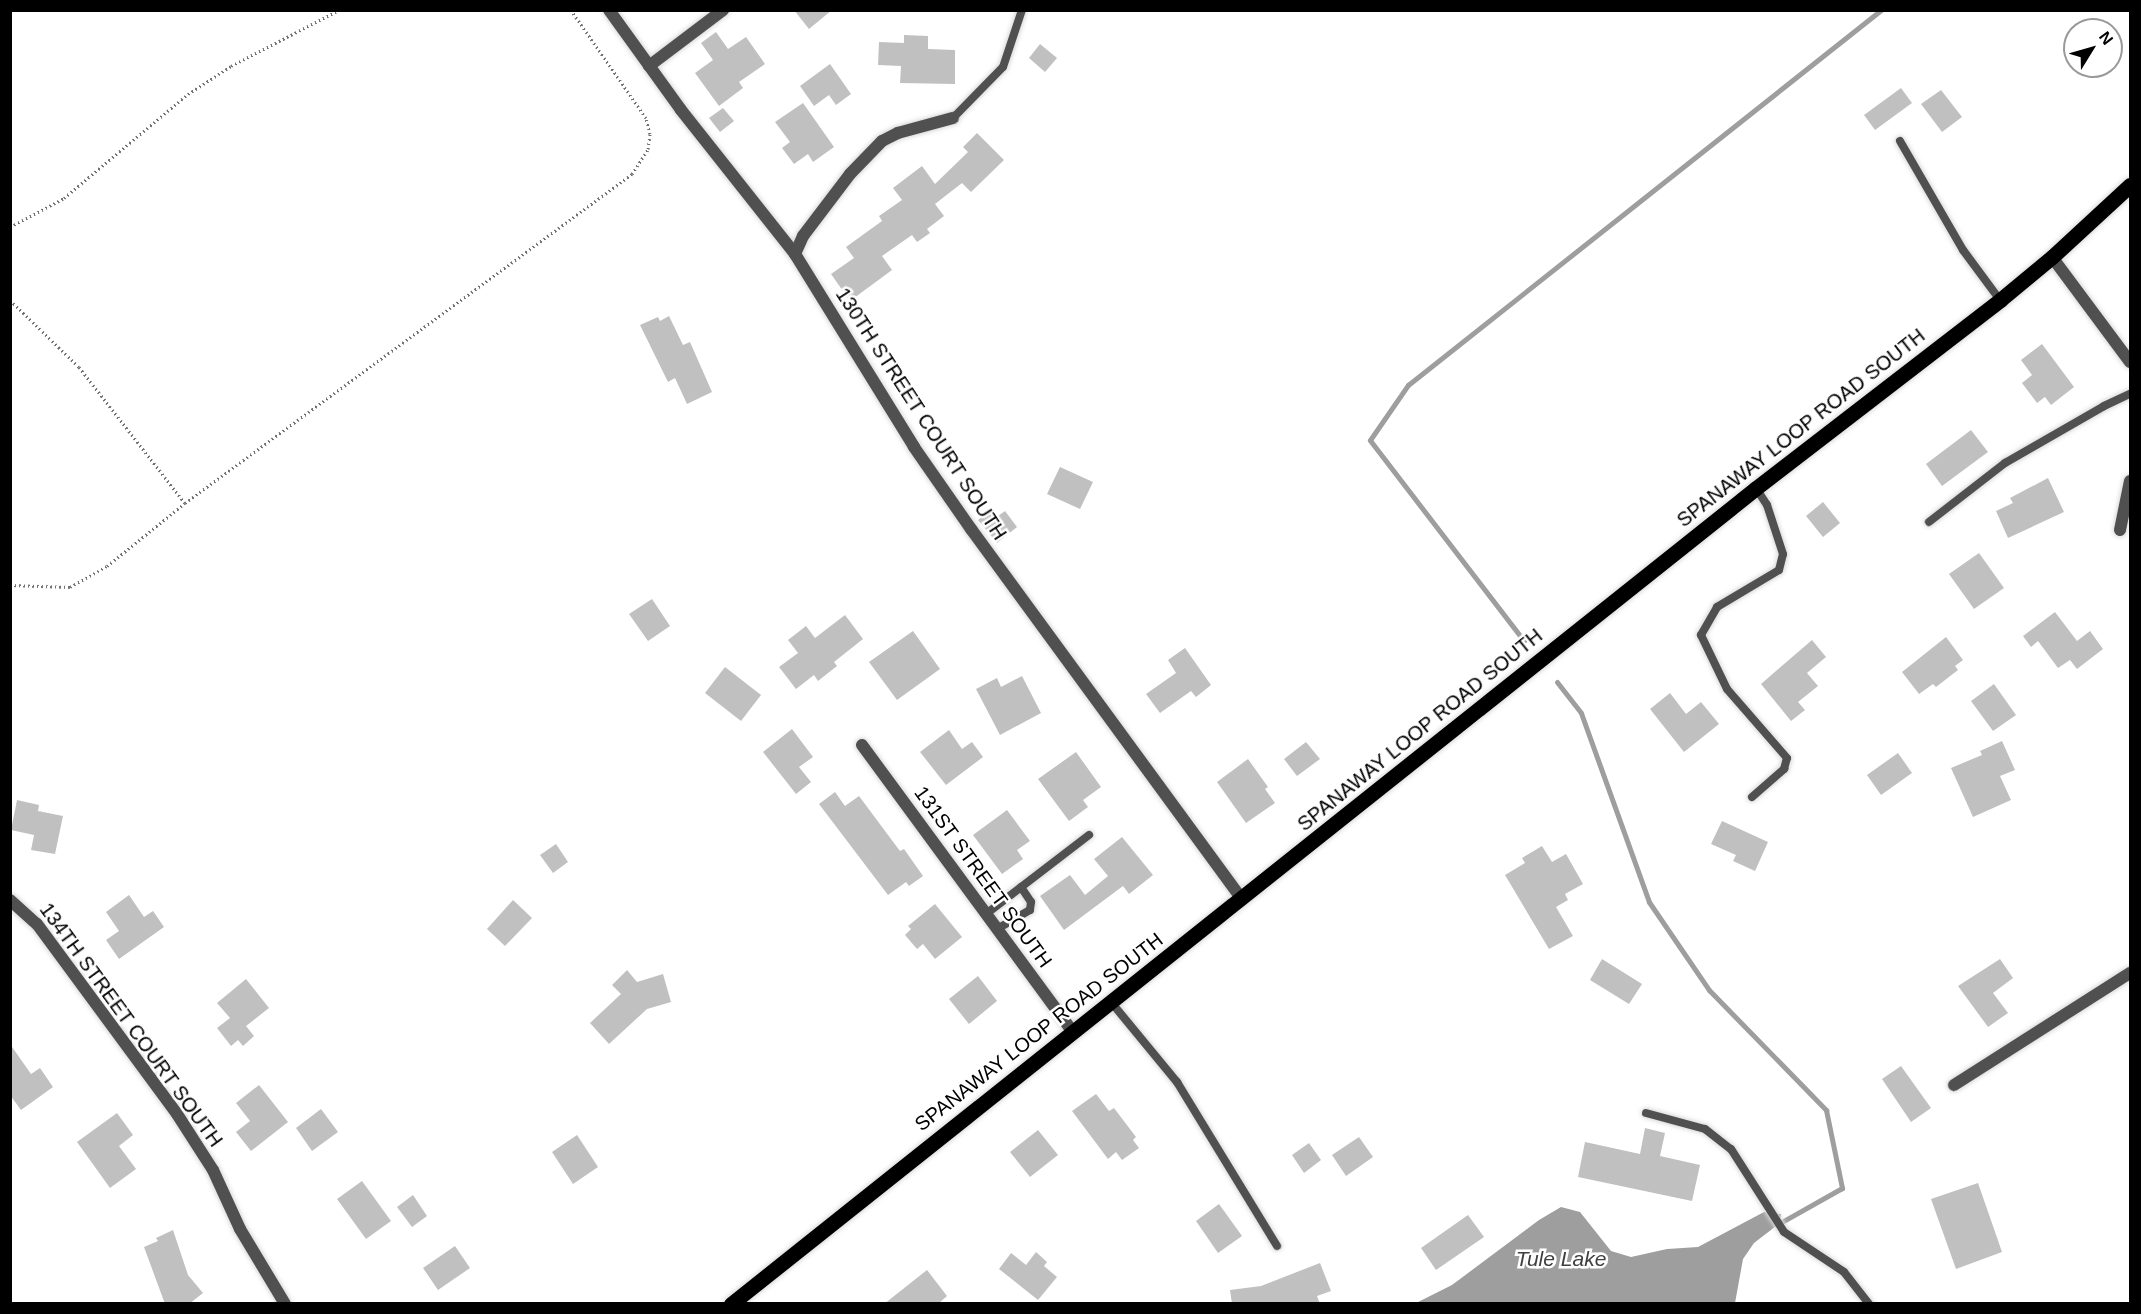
<!DOCTYPE html>
<html>
<head>
<meta charset="utf-8">
<style>
	body { margin:0 }
	#map { position:relative; width:2141px; height:1314px; overflow:hidden; background:#fff; font-family:Arial,sans-serif }
	div>[style] { position:absolute }
	[style*='--x'] { left:calc(var(--x)*1px); top:calc(var(--y)*1px); width:calc(var(--w)*1px); rotate:calc(var(--a)*1deg) }
	.water>* { inset:0; background:#9e9e9e }
	.stream>* { height:5px; margin:-2.5px; padding:0 2.5px; transform-origin:2.5px; border-radius:2.5px; background:#9e9e9e }
	.building>* { inset:0; background:#c0c0c0 }
	.path>* { height:3px; margin-top:-1.5px; transform-origin:0; background:repeating-linear-gradient(90deg,#727272 0 1.5px,transparent 0 4.5px) }
	.roads { filter:drop-shadow(0 0 2px #dbdbdb) drop-shadow(0 0 2px #dbdbdb) }
	.service>* { height:8px; margin:-4px; padding:0 4px; transform-origin:4px; border-radius:4px; background:#505050 }
	.minor>* { height:12px; margin:-6px; padding:0 6px; transform-origin:6px; border-radius:6px; background:#505050 }
	.primary>* { height:15px; margin:-7.5px; padding:0 7.5px; transform-origin:7.5px; border-radius:7.5px; background:#000 }
	span { translate:-50% -50%; white-space:nowrap; text-align:center; line-height:1.15; -webkit-text-stroke:5px #fff; paint-order:stroke }
	.street-label { font-size:20px; color:#000 }
	.water-label { font-size:21px; color:#3f3f3f; font-style:italic }
	.frame { position:absolute; inset:0; border:12px solid #000; pointer-events:none }
	.north { position:absolute; left:2063px; top:18px; width:60px; height:60px; box-sizing:border-box; background:#fff; border:2px solid #999; border-radius:50%; rotate:53deg; font-size:16px; font-weight:700; line-height:24px; text-align:center; color:#000 }
	.north::after { content:''; display:block; margin:auto; width:21px; height:27px; background:#000; clip-path:polygon(50% 0,100% 100%,50% 72%,0 100%) }
</style>
</head>
<body>
<div id="map">
	<div class="water">
		<div style="clip-path:polygon(1561px 1207px,1580px 1212px,1611px 1251px,1631px 1257px,1667px 1249px,1698px 1247px,1764px 1212px,1781px 1214px,1780px 1223px,1754px 1243px,1743px 1259px,1735px 1303px,1414px 1304px,1452px 1285px,1539px 1220px)"></div>
	</div>
	<div class="stream">
		<div style="--x:1524;--y:641;--w:253;--a:-127.5"></div>
		<div style="--x:1370;--y:440;--w:67;--a:-55.4"></div>
		<div style="--x:1408;--y:385;--w:604;--a:-38.41"></div>
		<div style="--x:1557;--y:682;--w:39;--a:52"></div>
		<div style="--x:1581;--y:713;--w:201;--a:70.2"></div>
		<div style="--x:1649;--y:902;--w:107;--a:55.7"></div>
		<div style="--x:1709;--y:990;--w:168;--a:45.7"></div>
		<div style="--x:1826;--y:1110;--w:80;--a:78.4"></div>
		<div style="--x:1842;--y:1188;--w:71;--a:150.6"></div>
	</div>
	<div class="building">
		<div style="clip-path:polygon(794px 10px,832px 10px,809px 29px)"></div>
		<div style="clip-path:polygon(716px 32px,728px 49px,746px 37px,765px 64px,739px 82px,743px 88px,719px 106px,695px 73px,713px 60px,701px 43px)"></div>
		<div style="clip-path:polygon(904px 35px,928px 36px,928px 49px,955px 50px,955px 84px,900px 83px,901px 66px,878px 65px,879px 42px,904px 43px)"></div>
		<div style="clip-path:polygon(1040px 44px,1057px 58px,1045px 72px,1029px 58px)"></div>
		<div style="clip-path:polygon(830px 64px,851px 94px,836px 105px,829px 95px,814px 106px,800px 86px)"></div>
		<div style="clip-path:polygon(1901px 88px,1912px 103px,1875px 130px,1864px 115px)"></div>
		<div style="clip-path:polygon(1941px 90px,1962px 117px,1942px 132px,1921px 104px)"></div>
		<div style="clip-path:polygon(803px 103px,834px 147px,813px 162px,808px 154px,794px 164px,782px 148px,790px 142px,775px 122px)"></div>
		<div style="clip-path:polygon(723px 108px,734px 121px,720px 132px,709px 118px)"></div>
		<div style="clip-path:polygon(977px 133px,1004px 160px,971px 192px,962px 183px,935px 204px,944px 216px,927px 229px,930px 233px,917px 242px,912px 235px,882px 256px,892px 270px,850px 301px,831px 274px,854px 258px,846px 247px,882px 221px,879px 216px,902px 200px,893px 188px,922px 166px,935px 184px,968px 152px,963px 147px)"></div>
		<div style="clip-path:polygon(669px 316px,683px 345px,690px 342px,712px 392px,687px 404px,675px 378px,668px 382px,640px 325px,658px 317px,660px 321px)"></div>
		<div style="clip-path:polygon(2042px 344px,2074px 387px,2051px 405px,2045px 397px,2037px 403px,2022px 383px,2032px 375px,2021px 360px)"></div>
		<div style="clip-path:polygon(1971px 430px,1988px 452px,1942px 486px,1926px 464px)"></div>
		<div style="clip-path:polygon(1060px 467px,1093px 482px,1080px 509px,1047px 494px)"></div>
		<div style="clip-path:polygon(2048px 478px,2064px 512px,2008px 538px,1996px 511px,2013px 503px,2010px 498px)"></div>
		<div style="clip-path:polygon(1823px 502px,1840px 523px,1823px 537px,1806px 516px)"></div>
		<div style="clip-path:polygon(993px 508px,998px 516px,1005px 511px,1017px 527px,997px 543px,978px 520px)"></div>
		<div style="clip-path:polygon(1979px 553px,2004px 588px,1974px 609px,1949px 574px)"></div>
		<div style="clip-path:polygon(652px 599px,670px 626px,648px 641px,629px 614px)"></div>
		<div style="clip-path:polygon(2055px 612px,2077px 641px,2090px 631px,2103px 649px,2077px 669px,2070px 660px,2058px 668px,2038px 641px,2031px 647px,2023px 636px)"></div>
		<div style="clip-path:polygon(845px 615px,863px 639px,834px 662px,837px 666px,818px 681px,814px 675px,796px 689px,779px 667px,798px 653px,788px 640px,806px 626px,815px 638px)"></div>
		<div style="clip-path:polygon(913px 631px,940px 669px,897px 700px,869px 662px)"></div>
		<div style="clip-path:polygon(1946px 637px,1963px 660px,1955px 666px,1958px 670px,1936px 687px,1933px 684px,1919px 694px,1902px 672px)"></div>
		<div style="clip-path:polygon(1812px 640px,1826px 657px,1807px 673px,1818px 686px,1798px 702px,1805px 710px,1791px 721px,1761px 684px)"></div>
		<div style="clip-path:polygon(1185px 648px,1211px 685px,1196px 697px,1191px 691px,1160px 713px,1146px 694px,1176px 673px,1168px 660px)"></div>
		<div style="clip-path:polygon(725px 667px,761px 695px,741px 721px,705px 693px)"></div>
		<div style="clip-path:polygon(1022px 676px,1041px 713px,1000px 735px,976px 689px,997px 678px,1001px 687px)"></div>
		<div style="clip-path:polygon(1994px 684px,2016px 715px,1993px 731px,1971px 701px)"></div>
		<div style="clip-path:polygon(1670px 693px,1686px 714px,1701px 702px,1719px 724px,1684px 752px,1650px 709px)"></div>
		<div style="clip-path:polygon(792px 729px,813px 757px,799px 767px,811px 782px,796px 794px,763px 752px)"></div>
		<div style="clip-path:polygon(949px 730px,962px 749px,972px 742px,983px 757px,946px 785px,920px 752px)"></div>
		<div style="clip-path:polygon(2002px 741px,2015px 770px,2000px 776px,2011px 800px,1973px 817px,1951px 768px,1982px 755px,1980px 751px)"></div>
		<div style="clip-path:polygon(1306px 742px,1320px 759px,1297px 776px,1284px 759px)"></div>
		<div style="clip-path:polygon(1076px 752px,1101px 787px,1083px 800px,1088px 807px,1069px 821px,1038px 779px)"></div>
		<div style="clip-path:polygon(1898px 753px,1912px 773px,1881px 795px,1867px 775px)"></div>
		<div style="clip-path:polygon(1248px 759px,1268px 787px,1265px 789px,1275px 803px,1246px 823px,1217px 782px)"></div>
		<div style="clip-path:polygon(835px 792px,845px 806px,859px 796px,891px 839px,900px 851px,904px 849px,923px 876px,909px 886px,906px 882px,888px 895px,819px 804px)"></div>
		<div style="clip-path:polygon(17px 800px,39px 805px,38px 811px,63px 816px,55px 854px,31px 850px,34px 835px,11px 830px)"></div>
		<div style="clip-path:polygon(1007px 810px,1030px 841px,1017px 850px,1023px 859px,1002px 874px,973px 835px)"></div>
		<div style="clip-path:polygon(1722px 821px,1768px 842px,1755px 871px,1733px 861px,1736px 855px,1711px 844px)"></div>
		<div style="clip-path:polygon(1122px 837px,1153px 875px,1129px 894px,1123px 886px,1064px 930px,1040px 896px,1070px 875px,1085px 895px,1108px 876px,1094px 859px)"></div>
		<div style="clip-path:polygon(556px 844px,568px 862px,553px 873px,540px 855px)"></div>
		<div style="clip-path:polygon(1542px 846px,1552px 862px,1566px 854px,1583px 884px,1565px 894px,1568px 900px,1556px 907px,1573px 936px,1549px 949px,1505px 875px,1525px 863px,1522px 858px)"></div>
		<div style="clip-path:polygon(129px 895px,144px 917px,153px 911px,164px 927px,119px 959px,106px 940px,119px 931px,106px 912px)"></div>
		<div style="clip-path:polygon(513px 900px,532px 918px,505px 946px,487px 929px)"></div>
		<div style="clip-path:polygon(935px 904px,962px 937px,935px 959px,923px 944px,917px 949px,905px 935px,911px 929px,908px 926px)"></div>
		<div style="clip-path:polygon(1602px 959px,1642px 984px,1629px 1004px,1590px 980px)"></div>
		<div style="clip-path:polygon(2000px 959px,2013px 978px,1993px 993px,2008px 1013px,1988px 1027px,1958px 986px)"></div>
		<div style="clip-path:polygon(627px 970px,637px 982px,663px 974px,671px 1002px,647px 1009px,609px 1044px,590px 1023px,621px 994px,612px 985px)"></div>
		<div style="clip-path:polygon(978px 976px,997px 1001px,969px 1024px,949px 999px)"></div>
		<div style="clip-path:polygon(246px 979px,269px 1008px,246px 1026px,254px 1036px,243px 1046px,238px 1040px,231px 1046px,217px 1028px,230px 1018px,217px 1003px)"></div>
		<div style="clip-path:polygon(10px 1044px,31px 1074px,40px 1068px,53px 1087px,21px 1110px,10px 1095px)"></div>
		<div style="clip-path:polygon(1901px 1066px,1931px 1108px,1911px 1122px,1882px 1079px)"></div>
		<div style="clip-path:polygon(259px 1085px,288px 1122px,251px 1151px,236px 1132px,250px 1121px,236px 1103px)"></div>
		<div style="clip-path:polygon(1096px 1094px,1109px 1111px,1114px 1108px,1136px 1137px,1133px 1140px,1139px 1148px,1122px 1160px,1116px 1152px,1108px 1159px,1072px 1111px)"></div>
		<div style="clip-path:polygon(321px 1109px,338px 1132px,312px 1151px,296px 1128px)"></div>
		<div style="clip-path:polygon(117px 1113px,133px 1135px,119px 1146px,136px 1169px,110px 1188px,77px 1142px)"></div>
		<div style="clip-path:polygon(1645px 1128px,1665px 1133px,1660px 1156px,1700px 1165px,1692px 1201px,1578px 1177px,1585px 1142px,1640px 1154px)"></div>
		<div style="clip-path:polygon(1038px 1130px,1058px 1155px,1030px 1177px,1010px 1152px)"></div>
		<div style="clip-path:polygon(577px 1135px,598px 1167px,573px 1184px,552px 1152px)"></div>
		<div style="clip-path:polygon(1359px 1137px,1373px 1157px,1346px 1176px,1332px 1155px)"></div>
		<div style="clip-path:polygon(1309px 1143px,1321px 1160px,1304px 1173px,1292px 1155px)"></div>
		<div style="clip-path:polygon(362px 1181px,391px 1221px,366px 1239px,337px 1199px)"></div>
		<div style="clip-path:polygon(1978px 1183px,2002px 1252px,1956px 1269px,1931px 1199px)"></div>
		<div style="clip-path:polygon(413px 1195px,427px 1216px,412px 1227px,397px 1207px)"></div>
		<div style="clip-path:polygon(1219px 1204px,1242px 1236px,1218px 1253px,1196px 1221px)"></div>
		<div style="clip-path:polygon(1468px 1215px,1484px 1237px,1436px 1270px,1421px 1248px)"></div>
		<div style="clip-path:polygon(173px 1230px,188px 1275px,203px 1293px,189px 1304px,165px 1304px,144px 1247px,158px 1241px,156px 1238px)"></div>
		<div style="clip-path:polygon(455px 1246px,470px 1268px,438px 1290px,423px 1268px)"></div>
		<div style="clip-path:polygon(1036px 1252px,1047px 1262px,1044px 1266px,1057px 1277px,1038px 1300px,999px 1269px,1011px 1253px,1026px 1265px)"></div>
		<div style="clip-path:polygon(1320px 1263px,1331px 1291px,1317px 1296px,1320px 1304px,1232px 1304px,1230px 1290px,1261px 1286px)"></div>
		<div style="clip-path:polygon(927px 1270px,947px 1296px,938px 1304px,884px 1304px)"></div>
	</div>
	<div class="path">
		<div style="--x:10;--y:227;--w:61;--a:-28.2"></div>
		<div style="--x:64;--y:198;--w:162;--a:-40"></div>
		<div style="--x:188;--y:94;--w:51;--a:-33.1"></div>
		<div style="--x:231;--y:66;--w:122;--a:-27.4"></div>
		<div style="--x:10;--y:300;--w:96;--a:44.2"></div>
		<div style="--x:79;--y:367;--w:172;--a:52.1"></div>
		<div style="--x:10;--y:585;--w:60;--a:1.9"></div>
		<div style="--x:70;--y:587;--w:43;--a:-29.6"></div>
		<div style="--x:107;--y:566;--w:100;--a:-38.9"></div>
		<div style="--x:185;--y:503;--w:555;--a:-36.35"></div>
		<div style="--x:632;--y:174;--w:30;--a:-57"></div>
		<div style="--x:648;--y:149;--w:15;--a:-82"></div>
		<div style="--x:650;--y:134;--w:16;--a:-104"></div>
		<div style="--x:646;--y:118;--w:131;--a:-124.8"></div>
	</div>
	<div class="roads">
		<div class="service">
			<div style="--x:953;--y:118;--w:71;--a:-45.6"></div>
			<div style="--x:1003;--y:67;--w:60;--a:-71.6"></div>
			<div style="--x:1900;--y:141;--w:126;--a:60"></div>
			<div style="--x:1963;--y:250;--w:62;--a:53.5"></div>
			<div style="--x:1929;--y:522;--w:96;--a:-37.8"></div>
			<div style="--x:2005;--y:463;--w:114;--a:-29.9"></div>
			<div style="--x:2104;--y:406;--w:29;--a:-25"></div>
			<div style="--x:1752;--y:797;--w:43;--a:-41.2"></div>
			<div style="--x:1784;--y:769;--w:11;--a:-75"></div>
			<div style="--x:1787;--y:758;--w:91;--a:-131"></div>
			<div style="--x:1727;--y:689;--w:60;--a:-115.7"></div>
			<div style="--x:1701;--y:635;--w:32;--a:-60"></div>
			<div style="--x:1717;--y:607;--w:72;--a:-30.8"></div>
			<div style="--x:1779;--y:570;--w:16;--a:-76"></div>
			<div style="--x:1783;--y:554;--w:52;--a:-108.1"></div>
			<div style="--x:1767;--y:505;--w:20;--a:-123"></div>
			<div style="--x:986;--y:914;--w:130;--a:-37.5"></div>
			<div style="--x:997;--y:929;--w:38;--a:-30"></div>
			<div style="--x:1030;--y:910;--w:8;--a:-83"></div>
			<div style="--x:1031;--y:902;--w:18;--a:-124"></div>
			<div style="--x:1111;--y:1002;--w:104;--a:50.5"></div>
			<div style="--x:1177;--y:1082;--w:192;--a:58.6"></div>
			<div style="--x:1646;--y:1113;--w:61;--a:15.2"></div>
			<div style="--x:1705;--y:1129;--w:33;--a:38"></div>
			<div style="--x:1731;--y:1149;--w:98;--a:57.4"></div>
			<div style="--x:1784;--y:1232;--w:72;--a:33.7"></div>
			<div style="--x:1844;--y:1272;--w:41;--a:52"></div>
		</div>
		<div class="minor">
			<div style="--x:609;--y:10;--w:123;--a:54.2"></div>
			<div style="--x:681;--y:110;--w:184;--a:51.6"></div>
			<div style="--x:795;--y:254;--w:227;--a:58.3"></div>
			<div style="--x:914;--y:447;--w:100;--a:55.2"></div>
			<div style="--x:971;--y:529;--w:459;--a:53.8"></div>
			<div style="--x:649;--y:66;--w:93;--a:-37.1"></div>
			<div style="--x:795;--y:254;--w:20;--a:-66"></div>
			<div style="--x:803;--y:236;--w:78;--a:-52.8"></div>
			<div style="--x:850;--y:174;--w:46;--a:-45.9"></div>
			<div style="--x:882;--y:141;--w:18;--a:-27"></div>
			<div style="--x:898;--y:133;--w:57;--a:-15.3"></div>
			<div style="--x:2052;--y:257;--w:131;--a:53.4"></div>
			<div style="--x:2120;--y:530;--w:50;--a:-78.5"></div>
			<div style="--x:862;--y:745;--w:356;--a:53.7"></div>
			<div style="--x:10;--y:900;--w:36;--a:42"></div>
			<div style="--x:37;--y:924;--w:236;--a:53.6"></div>
			<div style="--x:177;--y:1114;--w:67;--a:57.3"></div>
			<div style="--x:213;--y:1170;--w:65;--a:65.4"></div>
			<div style="--x:240;--y:1229;--w:87;--a:59"></div>
			<div style="--x:1954;--y:1085;--w:209;--a:-32.5"></div>
		</div>
		<div class="primary">
			<div style="--x:731;--y:1304;--w:1310;--a:-38.52"></div>
			<div style="--x:1756;--y:488;--w:308;--a:-37.6"></div>
			<div style="--x:2000;--y:300;--w:67;--a:-39.6"></div>
			<div style="--x:2052;--y:257;--w:106;--a:-42.7"></div>
		</div>
	</div>
	<div class="street-label">
		<span style="left:921px;top:414px;rotate:57deg">130TH STREET COURT SOUTH</span>
		<span style="left:1801px;top:428px;rotate:-38deg">SPANAWAY LOOP ROAD SOUTH</span>
		<span style="left:1420px;top:730px;rotate:-39deg">SPANAWAY LOOP ROAD SOUTH</span>
		<span style="left:983px;top:877px;rotate:54deg">131ST STREET SOUTH</span>
		<span style="left:131px;top:1025px;rotate:54deg">134TH STREET COURT SOUTH</span>
		<span style="left:1039px;top:1032px;rotate:-38deg">SPANAWAY LOOP ROAD SOUTH</span>
	</div>
	<div class="water-label">
		<span style="left:1561px;top:1259px">Tule Lake</span>
	</div>
	<div class="frame"></div>
	<div class="north">N</div>
</div>
</body>
</html>
